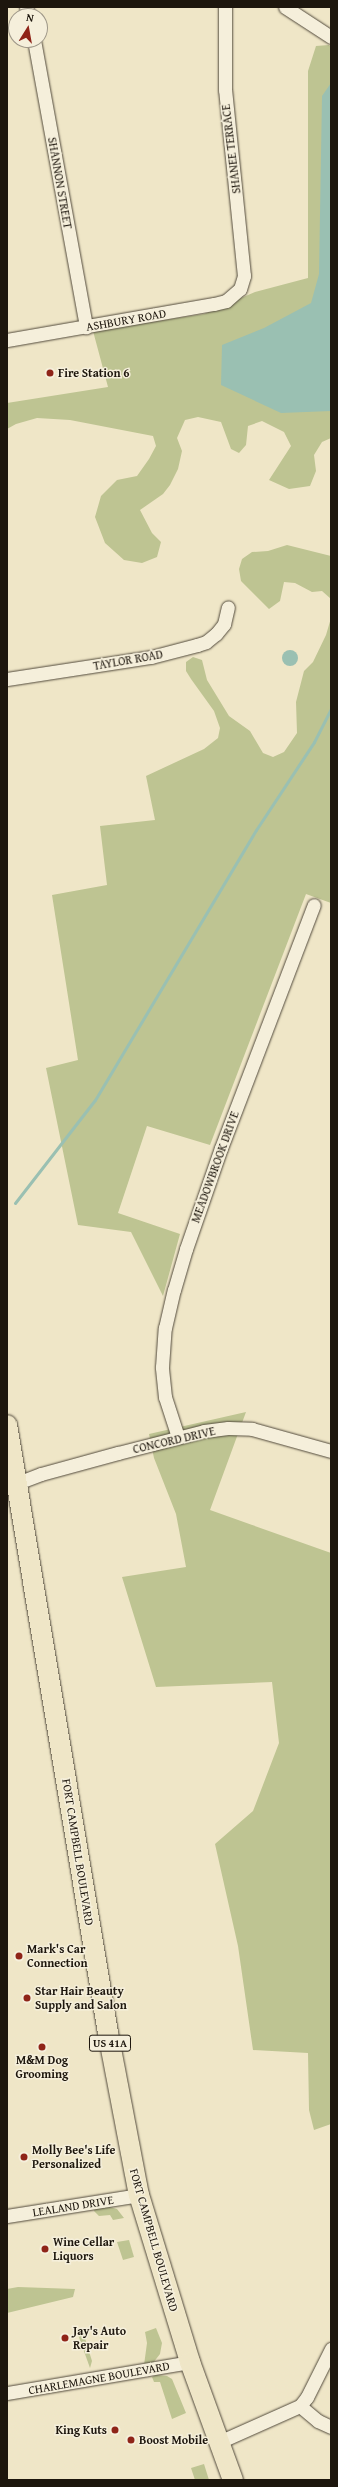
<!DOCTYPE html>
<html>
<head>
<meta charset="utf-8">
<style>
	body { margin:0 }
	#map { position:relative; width:338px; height:2487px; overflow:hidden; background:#efe6c7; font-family:"Gentium Book Plus",serif }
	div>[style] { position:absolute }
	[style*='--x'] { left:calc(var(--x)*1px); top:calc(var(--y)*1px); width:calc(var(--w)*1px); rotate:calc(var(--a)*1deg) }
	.green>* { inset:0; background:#bec492 }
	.water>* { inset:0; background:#9ac0b2 }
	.round { border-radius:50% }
	.stream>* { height:3px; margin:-1.5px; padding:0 1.5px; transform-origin:1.5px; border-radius:1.5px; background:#9ac0b2 }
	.roads { filter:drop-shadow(0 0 1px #524a3c) drop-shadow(0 0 1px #524a3c) }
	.minor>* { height:13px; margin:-6.5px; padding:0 6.5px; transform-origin:6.5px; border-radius:6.5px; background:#f5efdb }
	.highway>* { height:20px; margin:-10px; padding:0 10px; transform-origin:10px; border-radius:10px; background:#efe6c7 }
	.dots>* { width:11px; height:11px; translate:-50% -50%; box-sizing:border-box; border:2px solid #f5efdb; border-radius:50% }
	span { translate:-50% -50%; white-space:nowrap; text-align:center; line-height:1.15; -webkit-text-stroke:3px #f5efdb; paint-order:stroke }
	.shield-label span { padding:1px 3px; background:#f5efdb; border:1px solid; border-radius:3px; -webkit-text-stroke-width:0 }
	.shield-label { font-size:11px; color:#1d160d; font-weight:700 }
	.street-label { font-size:12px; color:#1d160d }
	.poi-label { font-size:12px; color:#1d160d; font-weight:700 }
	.left { translate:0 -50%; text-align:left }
	.right { translate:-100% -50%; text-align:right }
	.frame { position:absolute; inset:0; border:8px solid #1d160d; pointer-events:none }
	.north { position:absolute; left:8px; top:8px; width:40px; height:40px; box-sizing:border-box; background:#f5efdb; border:1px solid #9f9889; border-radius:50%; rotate:11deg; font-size:11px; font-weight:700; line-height:16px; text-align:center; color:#1d160d }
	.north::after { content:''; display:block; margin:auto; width:14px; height:18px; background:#8f2418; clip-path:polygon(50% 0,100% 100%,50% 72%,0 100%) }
</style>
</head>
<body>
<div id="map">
	<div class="green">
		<div style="clip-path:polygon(329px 45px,331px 47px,331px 438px,322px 442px,314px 455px,316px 471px,310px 486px,289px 489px,269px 480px,291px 446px,284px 432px,262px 421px,248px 426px,246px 445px,239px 453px,231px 449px,221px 422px,198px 417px,185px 420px,177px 438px,182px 451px,178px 469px,170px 485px,163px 494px,140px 510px,152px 533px,161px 542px,157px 557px,142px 563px,124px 560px,105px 543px,95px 517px,101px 496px,117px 480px,137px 476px,149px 459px,156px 446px,153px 436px,70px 420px,37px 418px,16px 424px,7px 429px,7px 403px,108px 387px,93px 331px,204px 314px,255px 292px,308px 278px,308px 71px,316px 46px)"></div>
		<div style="clip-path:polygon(287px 545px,331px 556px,331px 599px,322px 591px,312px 592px,295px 583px,284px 582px,280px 601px,269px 609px,241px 581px,239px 569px,242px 559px,252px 552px,268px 551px)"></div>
		<div style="clip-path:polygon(331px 618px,331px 903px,306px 894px,210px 1145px,147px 1126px,118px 1213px,180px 1234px,163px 1296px,131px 1232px,78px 1225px,46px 1068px,78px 1060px,52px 895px,107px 885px,100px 826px,155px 820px,146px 776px,204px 749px,218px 738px,220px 728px,214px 711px,191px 679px,186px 671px,186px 662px,193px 657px,202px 660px,207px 680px,229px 716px,250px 731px,263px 753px,273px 757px,284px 752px,297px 733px,296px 702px,304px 671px,313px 662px,326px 635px)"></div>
		<div style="clip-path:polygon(246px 1412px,210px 1510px,331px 1553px,331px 2124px,314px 2130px,309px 2110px,308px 2053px,253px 2050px,238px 1946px,215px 1844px,253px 1811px,279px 1743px,272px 1682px,156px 1687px,122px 1577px,186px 1567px,176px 1514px,154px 1458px,149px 1434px)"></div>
		<div style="clip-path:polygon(106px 2206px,117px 2209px,124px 2218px,113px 2220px,110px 2215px,99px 2216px,94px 2211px,95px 2208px)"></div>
		<div style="clip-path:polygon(129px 2240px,134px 2257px,123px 2260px,117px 2242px)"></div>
		<div style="clip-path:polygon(18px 2287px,75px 2289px,73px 2297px,7px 2313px,7px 2289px)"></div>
		<div style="clip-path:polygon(80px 2328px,83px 2332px,92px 2361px,90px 2368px,76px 2329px)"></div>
		<div style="clip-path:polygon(156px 2328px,162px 2343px,160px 2354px,153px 2363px,144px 2365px,147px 2343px,145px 2332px)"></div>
		<div style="clip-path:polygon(156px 2375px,167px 2376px,172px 2379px,186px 2413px,172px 2419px,160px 2382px,154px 2382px,152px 2377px)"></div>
		<div style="clip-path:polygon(204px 2464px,209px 2480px,195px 2480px,191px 2468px)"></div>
	</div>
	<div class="water">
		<div style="clip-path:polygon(331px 83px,331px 411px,281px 413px,221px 385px,222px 345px,264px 328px,311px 303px,319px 274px,322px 96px)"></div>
		<div class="round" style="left:282px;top:650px;width:16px;height:16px"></div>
	</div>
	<div class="stream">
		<div style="--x:15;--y:1203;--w:130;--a:-52.2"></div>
		<div style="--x:95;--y:1100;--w:314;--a:-59.2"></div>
		<div style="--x:256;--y:830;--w:105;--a:-56.6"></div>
		<div style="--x:314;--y:742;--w:38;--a:-63"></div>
	</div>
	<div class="roads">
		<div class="minor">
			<div style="--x:26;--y:7;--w:9;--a:72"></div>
			<div style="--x:285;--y:7;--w:55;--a:33.1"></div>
			<div style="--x:34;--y:40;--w:292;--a:79.7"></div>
			<div style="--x:7;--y:340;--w:210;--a:-9.9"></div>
			<div style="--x:214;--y:304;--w:12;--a:-14"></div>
			<div style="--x:226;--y:301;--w:18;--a:-41"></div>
			<div style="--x:240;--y:289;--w:14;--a:-73"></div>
			<div style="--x:244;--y:276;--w:187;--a:-95.8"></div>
			<div style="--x:225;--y:90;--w:83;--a:-90"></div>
			<div style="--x:7;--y:679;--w:146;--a:-8.7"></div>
			<div style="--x:151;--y:657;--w:48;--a:-14.6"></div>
			<div style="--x:197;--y:645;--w:9;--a:-18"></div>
			<div style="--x:206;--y:642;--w:13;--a:-39"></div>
			<div style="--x:216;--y:634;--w:13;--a:-51"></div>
			<div style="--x:224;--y:624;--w:17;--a:-77"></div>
			<div style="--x:178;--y:1437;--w:42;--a:-108"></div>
			<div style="--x:165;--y:1397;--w:30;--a:-96"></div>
			<div style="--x:162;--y:1367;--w:39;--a:-86"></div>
			<div style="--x:165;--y:1328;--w:39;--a:-77"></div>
			<div style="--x:174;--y:1290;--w:43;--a:-73.7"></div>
			<div style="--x:186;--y:1249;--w:107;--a:-70.9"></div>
			<div style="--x:221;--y:1148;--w:260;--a:-69.1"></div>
			<div style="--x:7;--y:1487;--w:36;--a:-21"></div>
			<div style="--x:41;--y:1474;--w:80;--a:-15.3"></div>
			<div style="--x:118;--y:1453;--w:89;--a:-14.3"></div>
			<div style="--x:204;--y:1431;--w:24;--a:-7"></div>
			<div style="--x:228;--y:1428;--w:24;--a:2"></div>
			<div style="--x:252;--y:1429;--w:82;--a:15.6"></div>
			<div style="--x:7;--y:2216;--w:134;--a:-9"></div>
			<div style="--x:7;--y:2393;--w:186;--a:-9.6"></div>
			<div style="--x:300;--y:2406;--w:23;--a:40"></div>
			<div style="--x:318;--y:2421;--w:14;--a:25"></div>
			<div style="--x:219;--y:2442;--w:89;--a:-24"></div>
			<div style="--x:300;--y:2406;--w:11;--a:-52"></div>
			<div style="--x:307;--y:2397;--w:54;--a:-63.4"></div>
		</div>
		<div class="highway">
			<div style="--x:7;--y:1425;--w:616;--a:80.57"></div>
			<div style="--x:108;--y:2033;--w:165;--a:79.2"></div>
			<div style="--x:139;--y:2195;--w:175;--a:73"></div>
			<div style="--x:190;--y:2362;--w:126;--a:70"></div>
		</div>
	</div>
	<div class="dots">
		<div style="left:50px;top:373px;background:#8f2418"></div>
		<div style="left:19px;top:1956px;background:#8f2418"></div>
		<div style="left:27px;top:1998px;background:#8f2418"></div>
		<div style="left:42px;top:2047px;background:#8f2418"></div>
		<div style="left:24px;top:2157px;background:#8f2418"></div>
		<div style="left:45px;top:2249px;background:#8f2418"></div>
		<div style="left:65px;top:2338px;background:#8f2418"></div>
		<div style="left:115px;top:2430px;background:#8f2418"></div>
		<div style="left:131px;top:2440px;background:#8f2418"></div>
	</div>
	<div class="shield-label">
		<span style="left:110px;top:2043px">US 41A</span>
	</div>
	<div class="street-label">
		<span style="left:231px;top:149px;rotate:-97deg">SHANEE TERRACE</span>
		<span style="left:60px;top:183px;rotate:80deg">SHANNON STREET</span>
		<span style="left:126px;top:320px;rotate:-10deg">ASHBURY ROAD</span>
		<span style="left:128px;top:660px;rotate:-10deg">TAYLOR ROAD</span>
		<span style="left:215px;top:1167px;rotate:-70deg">MEADOWBROOK DRIVE</span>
		<span style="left:174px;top:1440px;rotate:-13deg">CONCORD DRIVE</span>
		<span style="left:78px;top:1852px;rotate:81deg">FORT CAMPBELL BOULEVARD</span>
		<span style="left:73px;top:2206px;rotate:-9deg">LEALAND DRIVE</span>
		<span style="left:154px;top:2240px;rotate:74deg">FORT CAMPBELL BOULEVARD</span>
		<span style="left:99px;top:2378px;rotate:-10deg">CHARLEMAGNE BOULEVARD</span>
	</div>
	<div class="poi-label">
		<span class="left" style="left:58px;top:373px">Fire Station 6</span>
		<span class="left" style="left:27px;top:1956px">Mark's Car<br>Connection</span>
		<span class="left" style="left:35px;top:1998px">Star Hair Beauty<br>Supply and Salon</span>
		<span style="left:42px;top:2067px">M&amp;M Dog<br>Grooming</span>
		<span class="left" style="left:32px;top:2157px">Molly Bee's Life<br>Personalized</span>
		<span class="left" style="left:53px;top:2249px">Wine Cellar<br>Liquors</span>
		<span class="left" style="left:73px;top:2338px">Jay's Auto<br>Repair</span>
		<span class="right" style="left:107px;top:2430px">King Kuts</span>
		<span class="left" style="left:139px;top:2440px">Boost Mobile</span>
	</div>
	<div class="frame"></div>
	<div class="north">N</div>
</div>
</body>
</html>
